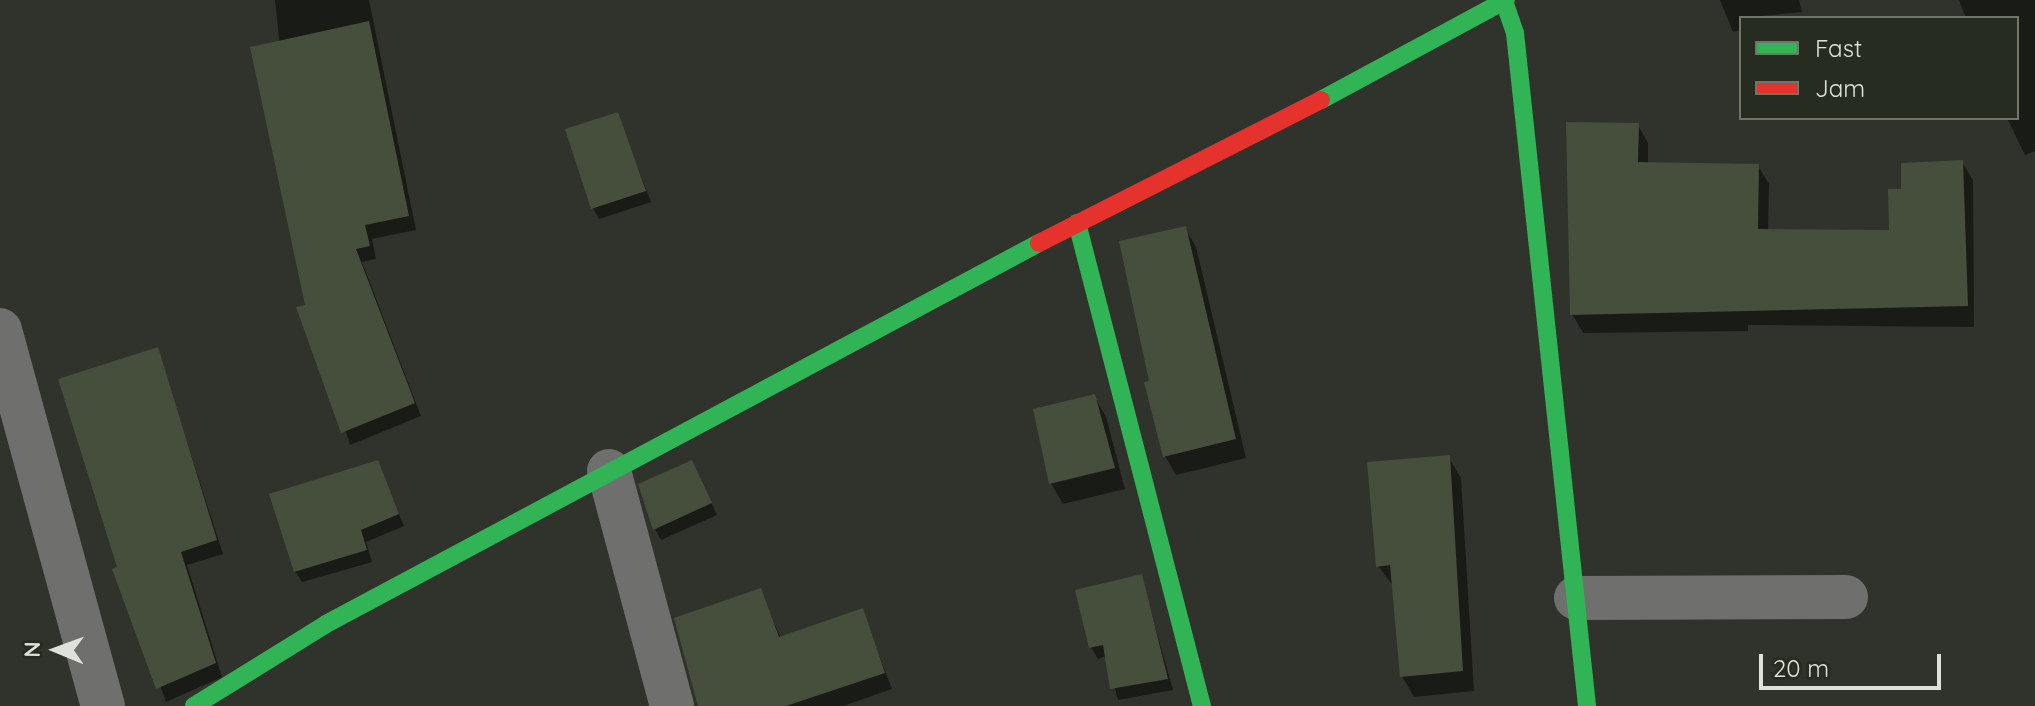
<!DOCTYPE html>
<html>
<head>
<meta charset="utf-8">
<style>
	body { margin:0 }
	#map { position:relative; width:2035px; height:706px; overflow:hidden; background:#30332c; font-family:Quicksand,sans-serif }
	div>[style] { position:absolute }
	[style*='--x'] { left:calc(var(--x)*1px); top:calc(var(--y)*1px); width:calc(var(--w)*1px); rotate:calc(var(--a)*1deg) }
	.shadow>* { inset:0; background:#0007 }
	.building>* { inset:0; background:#464e3c }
	.street>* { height:44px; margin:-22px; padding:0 22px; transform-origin:22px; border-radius:22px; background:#6f706d }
	.fast>* { height:18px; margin:-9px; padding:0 9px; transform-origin:9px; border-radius:9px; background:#30b455 }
	.jam>* { height:18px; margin:-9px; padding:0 9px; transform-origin:9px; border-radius:9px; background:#e5322d }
	span { translate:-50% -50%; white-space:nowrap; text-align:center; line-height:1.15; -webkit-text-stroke:6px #262c20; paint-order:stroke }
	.legend { position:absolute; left:1739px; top:16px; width:280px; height:104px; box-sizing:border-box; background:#262c20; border:2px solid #70756a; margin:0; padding:10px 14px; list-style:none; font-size:24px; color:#dee2da }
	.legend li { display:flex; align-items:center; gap:16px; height:40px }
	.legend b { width:40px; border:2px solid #70756a }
	.north { position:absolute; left:16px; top:610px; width:80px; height:80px; -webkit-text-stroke:6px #262c20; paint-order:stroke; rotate:271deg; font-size:22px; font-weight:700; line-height:32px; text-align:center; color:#dee2da }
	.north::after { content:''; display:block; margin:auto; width:28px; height:36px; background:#dee2da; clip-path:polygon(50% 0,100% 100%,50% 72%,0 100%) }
	.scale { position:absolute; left:1759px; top:654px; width:182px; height:36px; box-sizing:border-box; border:4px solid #dee2da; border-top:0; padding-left:10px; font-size:24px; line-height:28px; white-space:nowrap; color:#dee2da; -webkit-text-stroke:6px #262c20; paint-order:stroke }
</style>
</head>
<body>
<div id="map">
	<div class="shadow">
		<div style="clip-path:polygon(275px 0,369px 0,416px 230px,372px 239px,376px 259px,362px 262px,421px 416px,350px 445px,307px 306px)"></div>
		<div style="clip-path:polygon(1720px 0,1799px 0,1802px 12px,1741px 18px,1741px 30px,1733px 32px)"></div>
		<div style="clip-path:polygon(1959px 0,2035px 0,2035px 151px,2025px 155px,2007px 118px,2017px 118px,2017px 18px,1966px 18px)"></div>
		<div style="clip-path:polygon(617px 114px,651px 202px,599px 219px,593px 208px)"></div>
		<div style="clip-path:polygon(1638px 125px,1648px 143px,1648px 164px,1758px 166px,1769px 184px,1768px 231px,1891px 232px,1903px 191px,1962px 162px,1973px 180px,1974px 327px,1748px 325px,1748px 331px,1583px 333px,1572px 314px)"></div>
		<div style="clip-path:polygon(1185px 228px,1196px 247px,1246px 458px,1176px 475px,1165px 456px,1151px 383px)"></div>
		<div style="clip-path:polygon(157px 349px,223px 554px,187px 565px,222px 677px,166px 702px,119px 568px)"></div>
		<div style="clip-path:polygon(1094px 396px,1106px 417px,1125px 489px,1063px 504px,1051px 483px)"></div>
		<div style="clip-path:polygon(1449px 458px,1461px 478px,1474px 691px,1414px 697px,1402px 676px,1394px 587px,1378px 566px)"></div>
		<div style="clip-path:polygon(377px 462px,404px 526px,366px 542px,372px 562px,302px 582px,295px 571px)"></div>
		<div style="clip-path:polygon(698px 474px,717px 515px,661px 540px,655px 529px)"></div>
		<div style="clip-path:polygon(1141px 576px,1173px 690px,1118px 700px,1106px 656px,1098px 659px,1091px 647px)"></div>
		<div style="clip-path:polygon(760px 590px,781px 639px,862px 611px,892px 689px,843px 706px,701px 706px)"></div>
	</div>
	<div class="building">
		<div style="clip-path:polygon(369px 21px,409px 216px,365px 225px,370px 246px,356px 249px,415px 403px,341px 433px,296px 307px,305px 305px,250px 47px)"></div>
		<div style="clip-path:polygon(618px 112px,646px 191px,591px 209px,565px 129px)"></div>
		<div style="clip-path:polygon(1566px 122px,1639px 123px,1638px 162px,1759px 164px,1758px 229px,1889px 230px,1888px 189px,1901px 189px,1901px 163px,1963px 160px,1968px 306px,1570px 315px)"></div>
		<div style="clip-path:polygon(1186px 226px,1236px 439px,1163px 457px,1144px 382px,1149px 381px,1119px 241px)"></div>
		<div style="clip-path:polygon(158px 347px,217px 540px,181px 552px,216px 663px,156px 689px,112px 569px,117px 567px,58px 379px)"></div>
		<div style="clip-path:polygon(1095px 394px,1115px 468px,1049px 484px,1033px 409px)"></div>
		<div style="clip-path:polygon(1450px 455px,1463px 671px,1400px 677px,1390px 565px,1376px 567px,1367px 462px)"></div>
		<div style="clip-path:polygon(378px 460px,399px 514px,361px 530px,367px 550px,294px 572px,269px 494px)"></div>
		<div style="clip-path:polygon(692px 460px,712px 503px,653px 530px,638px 484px)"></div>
		<div style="clip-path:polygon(1142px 574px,1168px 679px,1110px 689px,1103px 645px,1089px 648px,1075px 590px)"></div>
		<div style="clip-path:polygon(761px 588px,779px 637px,863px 608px,885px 673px,786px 706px,698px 706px,674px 618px)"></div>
	</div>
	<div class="street">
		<div style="--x:0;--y:330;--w:390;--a:74.7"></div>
		<div style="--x:609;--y:471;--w:243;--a:75"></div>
		<div style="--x:1576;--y:598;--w:270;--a:-0.2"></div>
	</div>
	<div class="fast">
		<div style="--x:1504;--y:1;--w:34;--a:71"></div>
		<div style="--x:1515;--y:33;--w:677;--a:83.89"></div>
		<div style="--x:1321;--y:100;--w:210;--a:-28.4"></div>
		<div style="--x:1077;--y:223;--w:499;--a:75.5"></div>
		<div style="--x:194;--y:706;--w:155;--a:-31.8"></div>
		<div style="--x:326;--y:624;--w:808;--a:-28.12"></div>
	</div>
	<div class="jam">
		<div style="--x:1039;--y:243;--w:316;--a:-26.9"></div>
	</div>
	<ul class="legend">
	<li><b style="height:10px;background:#30b455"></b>Fast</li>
	<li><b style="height:10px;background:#e5322d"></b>Jam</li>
	</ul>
	<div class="north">N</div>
	<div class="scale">20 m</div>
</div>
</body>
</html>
